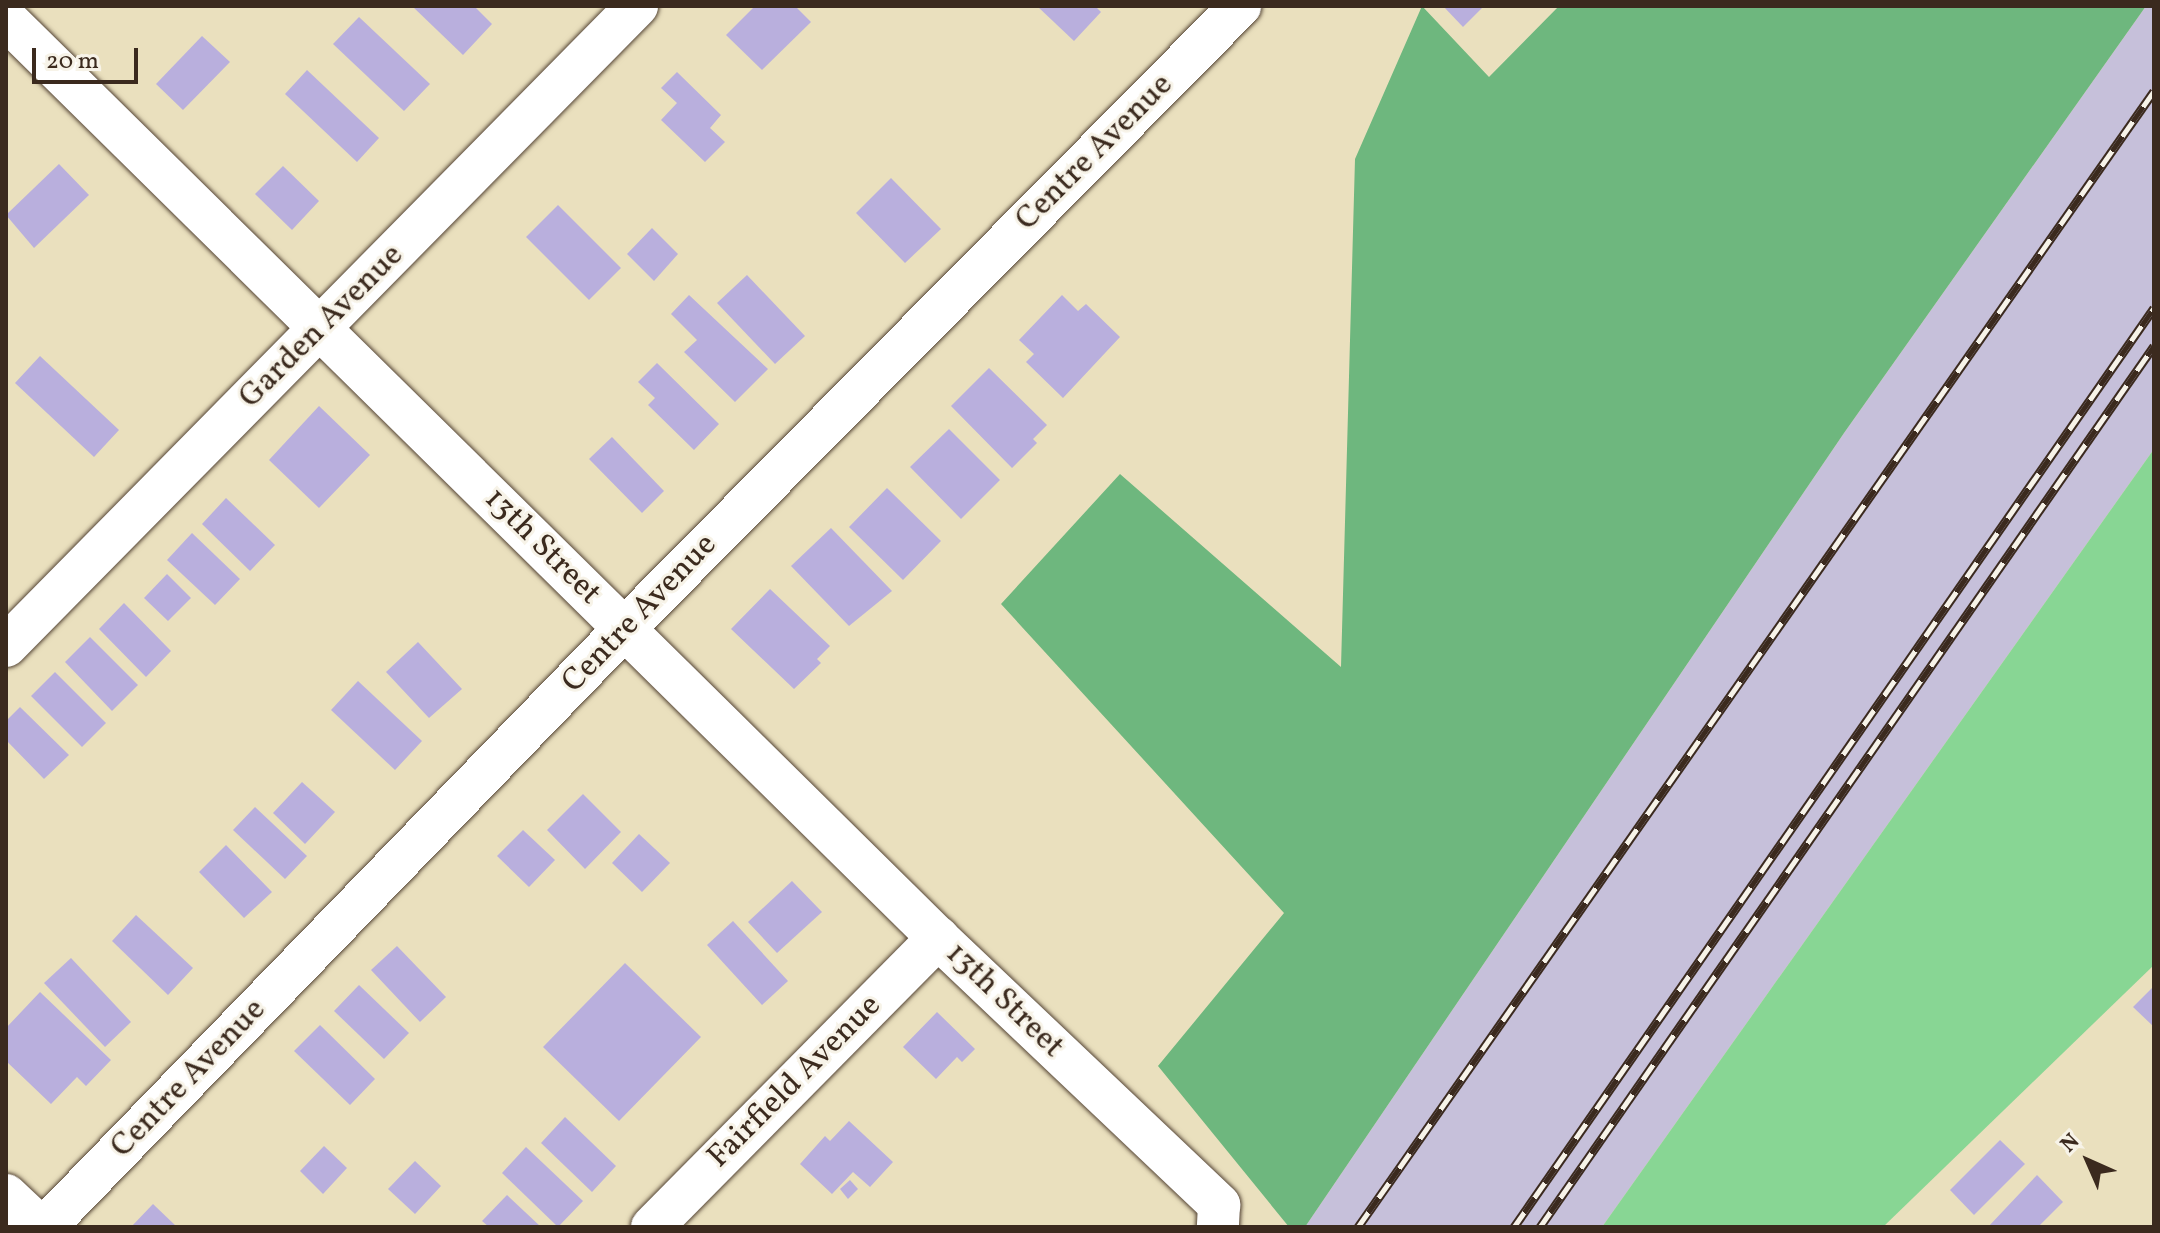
<!DOCTYPE html>
<html>
<head>
<meta charset="utf-8">
<style>
	body { margin:0 }
	#map { position:relative; width:2160px; height:1233px; overflow:hidden; background:#eae0be; font-family:Vollkorn,serif }
	div>[style] { position:absolute }
	[style*='--x'] { left:calc(var(--x)*1px); top:calc(var(--y)*1px); width:calc(var(--w)*1px); rotate:calc(var(--a)*1deg) }
	.industrial>* { inset:0; background:#c6c0da }
	.green>* { inset:0; background:#88d694 }
	.forest>* { inset:0; background:#6eb77e }
	.building>* { inset:0; background:#b9afdd }
	.roads { filter:drop-shadow(0 0 2px #554536) drop-shadow(0 0 2px #554536) }
	.minor>* { height:42px; margin:-21px; padding:0 21px; transform-origin:21px; border-radius:21px; background:#fff }
	.rail>* { height:9px; margin-top:-4.5px; transform-origin:0; background:repeating-linear-gradient(90deg,#f7f3e8 0 18px,#3b2a1e 0 36px); box-sizing:border-box; border-block:2px solid #3b2a1e }
	span { translate:-50% -50%; white-space:nowrap; text-align:center; line-height:1.15; -webkit-text-stroke:6px #f7f3e8; paint-order:stroke }
	.street-label { font-size:32px; color:#3b2a1e }
	.frame { position:absolute; inset:0; border:8px solid #3b2a1e; pointer-events:none }
	.north { position:absolute; left:2048px; top:1121px; width:80px; height:80px; -webkit-text-stroke:6px #f7f3e8; paint-order:stroke; rotate:315deg; font-size:22px; font-weight:700; line-height:32px; text-align:center; color:#3b2a1e }
	.north::after { content:''; display:block; margin:auto; width:28px; height:36px; background:#3b2a1e; clip-path:polygon(50% 0,100% 100%,50% 72%,0 100%) }
	.scale { position:absolute; left:32px; top:48px; width:106px; height:36px; box-sizing:border-box; border:4px solid #3b2a1e; border-top:0; padding-left:10px; font-size:24px; line-height:28px; white-space:nowrap; color:#3b2a1e; -webkit-text-stroke:6px #f7f3e8; paint-order:stroke }
</style>
</head>
<body>
<div id="map">
	<div class="industrial">
		<div style="clip-path:polygon(2146px 6px,2154px 6px,2154px 449px,1602px 1227px,1305px 1227px,1844px 433px)"></div>
	</div>
	<div class="green">
		<div style="clip-path:polygon(2154px 449px,2154px 965px,1883px 1227px,1602px 1227px)"></div>
	</div>
	<div class="forest">
		<div style="clip-path:polygon(1422px 6px,1489px 77px,1559px 6px,2146px 6px,1844px 433px,1305px 1227px,1289px 1227px,1158px 1066px,1284px 913px,1001px 604px,1120px 474px,1341px 667px,1355px 159px)"></div>
	</div>
	<div class="building">
		<div style="clip-path:polygon(412px 6px,474px 6px,492px 24px,463px 55px)"></div>
		<div style="clip-path:polygon(755px 6px,795px 6px,811px 22px,762px 70px,726px 35px)"></div>
		<div style="clip-path:polygon(1037px 6px,1095px 6px,1101px 12px,1074px 41px)"></div>
		<div style="clip-path:polygon(1443px 6px,1484px 6px,1463px 27px)"></div>
		<div style="clip-path:polygon(359px 17px,430px 84px,404px 111px,333px 44px)"></div>
		<div style="clip-path:polygon(202px 36px,230px 62px,183px 110px,156px 84px)"></div>
		<div style="clip-path:polygon(307px 70px,379px 138px,357px 162px,285px 94px)"></div>
		<div style="clip-path:polygon(677px 72px,721px 115px,710px 128px,725px 142px,705px 162px,661px 120px,677px 103px,661px 88px)"></div>
		<div style="clip-path:polygon(59px 164px,89px 195px,34px 248px,6px 215px)"></div>
		<div style="clip-path:polygon(283px 166px,319px 201px,292px 230px,255px 194px)"></div>
		<div style="clip-path:polygon(891px 178px,941px 229px,905px 263px,856px 213px)"></div>
		<div style="clip-path:polygon(558px 205px,621px 268px,589px 300px,526px 237px)"></div>
		<div style="clip-path:polygon(652px 228px,678px 254px,654px 281px,627px 254px)"></div>
		<div style="clip-path:polygon(747px 275px,805px 336px,775px 364px,717px 303px)"></div>
		<div style="clip-path:polygon(689px 295px,768px 369px,735px 402px,684px 352px,697px 340px,671px 314px)"></div>
		<div style="clip-path:polygon(1062px 295px,1078px 311px,1086px 304px,1120px 337px,1063px 398px,1026px 362px,1034px 354px,1019px 340px)"></div>
		<div style="clip-path:polygon(40px 356px,119px 430px,94px 457px,15px 383px)"></div>
		<div style="clip-path:polygon(657px 363px,719px 424px,694px 450px,648px 405px,655px 398px,638px 382px)"></div>
		<div style="clip-path:polygon(989px 368px,1047px 425px,1033px 439px,1037px 443px,1012px 468px,951px 406px)"></div>
		<div style="clip-path:polygon(319px 406px,370px 455px,319px 508px,269px 460px)"></div>
		<div style="clip-path:polygon(949px 429px,1000px 480px,961px 519px,910px 467px)"></div>
		<div style="clip-path:polygon(612px 437px,664px 491px,642px 513px,589px 459px)"></div>
		<div style="clip-path:polygon(887px 488px,941px 541px,903px 580px,849px 527px)"></div>
		<div style="clip-path:polygon(226px 498px,275px 545px,250px 571px,202px 524px)"></div>
		<div style="clip-path:polygon(831px 528px,892px 591px,849px 626px,791px 566px)"></div>
		<div style="clip-path:polygon(192px 533px,240px 579px,215px 605px,167px 560px)"></div>
		<div style="clip-path:polygon(167px 574px,191px 598px,168px 621px,144px 598px)"></div>
		<div style="clip-path:polygon(770px 589px,830px 646px,817px 659px,821px 663px,794px 689px,731px 629px)"></div>
		<div style="clip-path:polygon(124px 603px,171px 651px,146px 677px,99px 629px)"></div>
		<div style="clip-path:polygon(90px 637px,138px 685px,112px 711px,65px 662px)"></div>
		<div style="clip-path:polygon(418px 642px,462px 689px,429px 718px,386px 672px)"></div>
		<div style="clip-path:polygon(55px 672px,106px 723px,82px 747px,31px 696px)"></div>
		<div style="clip-path:polygon(358px 681px,422px 741px,395px 770px,331px 710px)"></div>
		<div style="clip-path:polygon(20px 707px,69px 755px,44px 779px,6px 740px,6px 721px)"></div>
		<div style="clip-path:polygon(302px 782px,335px 812px,305px 844px,273px 813px)"></div>
		<div style="clip-path:polygon(583px 794px,621px 832px,585px 869px,547px 830px)"></div>
		<div style="clip-path:polygon(255px 807px,307px 856px,285px 879px,233px 830px)"></div>
		<div style="clip-path:polygon(523px 830px,555px 860px,529px 887px,497px 856px)"></div>
		<div style="clip-path:polygon(639px 834px,670px 863px,642px 892px,612px 863px)"></div>
		<div style="clip-path:polygon(226px 845px,272px 892px,244px 918px,199px 872px)"></div>
		<div style="clip-path:polygon(792px 881px,822px 912px,777px 953px,748px 922px)"></div>
		<div style="clip-path:polygon(136px 915px,193px 968px,168px 995px,112px 941px)"></div>
		<div style="clip-path:polygon(733px 921px,788px 981px,762px 1005px,707px 945px)"></div>
		<div style="clip-path:polygon(397px 946px,446px 997px,420px 1022px,371px 970px)"></div>
		<div style="clip-path:polygon(71px 958px,131px 1022px,105px 1047px,44px 983px)"></div>
		<div style="clip-path:polygon(625px 963px,701px 1037px,619px 1121px,543px 1047px)"></div>
		<div style="clip-path:polygon(359px 985px,409px 1033px,384px 1059px,334px 1011px)"></div>
		<div style="clip-path:polygon(2154px 986px,2154px 1027px,2133px 1007px)"></div>
		<div style="clip-path:polygon(40px 992px,111px 1060px,86px 1086px,77px 1077px,51px 1104px,6px 1061px,6px 1028px)"></div>
		<div style="clip-path:polygon(937px 1012px,975px 1049px,962px 1062px,957px 1057px,936px 1079px,903px 1047px)"></div>
		<div style="clip-path:polygon(320px 1025px,375px 1079px,350px 1105px,294px 1051px)"></div>
		<div style="clip-path:polygon(565px 1117px,616px 1166px,592px 1192px,541px 1143px)"></div>
		<div style="clip-path:polygon(849px 1121px,893px 1162px,870px 1187px,853px 1172px,832px 1194px,800px 1164px,825px 1136px,830px 1141px)"></div>
		<div style="clip-path:polygon(2000px 1140px,2025px 1164px,1974px 1215px,1950px 1190px)"></div>
		<div style="clip-path:polygon(324px 1146px,347px 1168px,323px 1194px,300px 1171px)"></div>
		<div style="clip-path:polygon(526px 1147px,583px 1201px,558px 1227px,502px 1173px)"></div>
		<div style="clip-path:polygon(415px 1161px,441px 1186px,415px 1214px,388px 1189px)"></div>
		<div style="clip-path:polygon(2037px 1175px,2063px 1202px,2038px 1227px,1988px 1227px)"></div>
		<div style="clip-path:polygon(850px 1180px,858px 1189px,848px 1199px,840px 1189px)"></div>
		<div style="clip-path:polygon(507px 1195px,541px 1227px,489px 1227px,482px 1221px)"></div>
		<div style="clip-path:polygon(153px 1204px,177px 1227px,131px 1227px)"></div>
	</div>
	<div class="roads">
		<div class="minor">
			<div style="--x:6;--y:19;--w:1309;--a:44.6"></div>
			<div style="--x:938;--y:938;--w:388;--a:43.5"></div>
			<div style="--x:1219;--y:1205;--w:22;--a:93"></div>
			<div style="--x:6;--y:646;--w:899;--a:-45.41"></div>
			<div style="--x:6;--y:1195;--w:47;--a:43.3"></div>
			<div style="--x:45;--y:1227;--w:834;--a:-45.92"></div>
			<div style="--x:625;--y:628;--w:875;--a:-45.32"></div>
			<div style="--x:652;--y:1227;--w:407;--a:-45.3"></div>
		</div>
	</div>
	<div class="rail">
		<div style="--x:1358;--y:1227;--w:1387;--a:-54.98"></div>
		<div style="--x:1514;--y:1227;--w:1120;--a:-55.15"></div>
		<div style="--x:1540;--y:1227;--w:1074;--a:-55.13"></div>
	</div>
	<div class="street-label">
		<span style="left:1095px;top:153px;rotate:-45deg">Centre Avenue</span>
		<span style="left:322px;top:327px;rotate:-45deg">Garden Avenue</span>
		<span style="left:542px;top:547px;rotate:45deg">13th Street</span>
		<span style="left:640px;top:614px;rotate:-46deg">Centre Avenue</span>
		<span style="left:1004px;top:1001px;rotate:44deg">13th Street</span>
		<span style="left:189px;top:1079px;rotate:-46deg">Centre Avenue</span>
		<span style="left:795px;top:1082px;rotate:-45deg">Fairfield Avenue</span>
	</div>
	<div class="frame"></div>
	<div class="north">N</div>
	<div class="scale">20 m</div>
</div>
</body>
</html>
